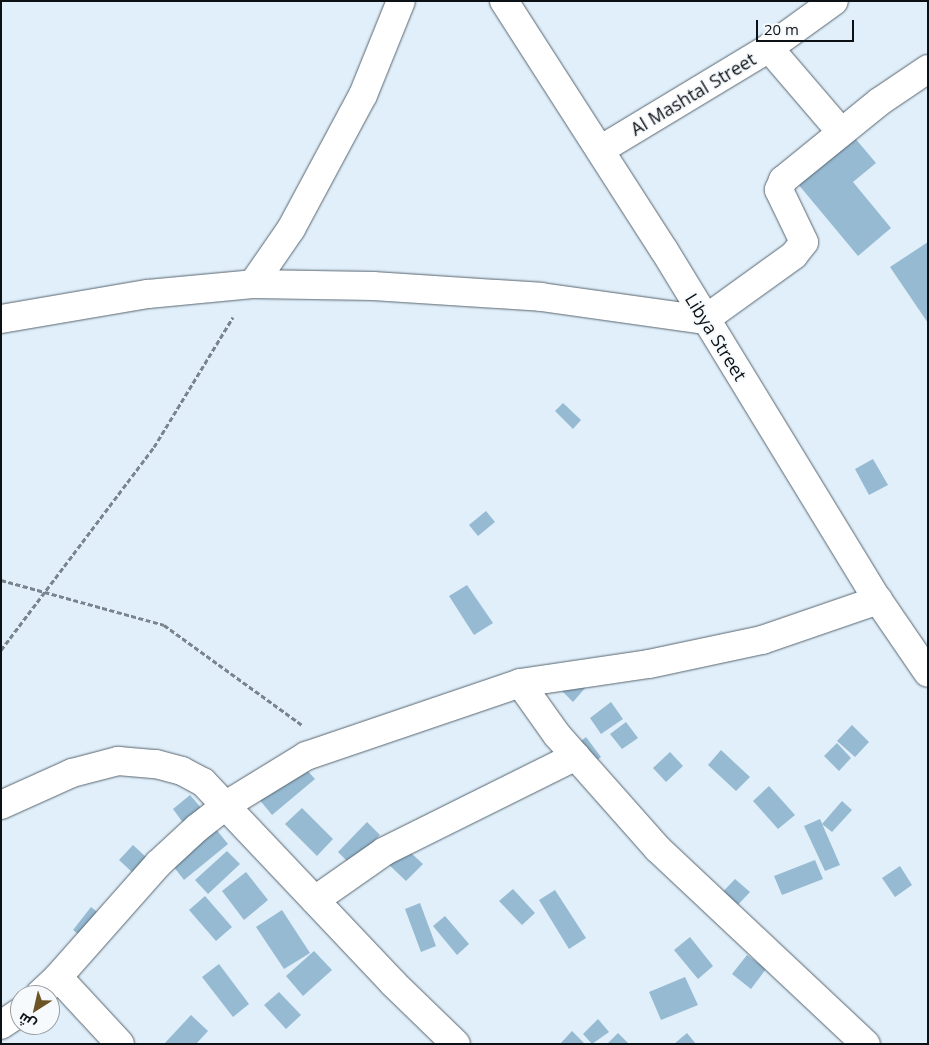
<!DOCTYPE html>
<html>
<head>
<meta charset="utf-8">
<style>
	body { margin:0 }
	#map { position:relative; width:929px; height:1045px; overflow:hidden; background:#e0effa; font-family:"Open Sans",Cairo,sans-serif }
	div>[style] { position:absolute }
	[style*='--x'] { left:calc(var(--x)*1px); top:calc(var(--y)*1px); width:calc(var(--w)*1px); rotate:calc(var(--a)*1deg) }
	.building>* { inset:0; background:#96bad2 }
	.path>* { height:3px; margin-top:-1.5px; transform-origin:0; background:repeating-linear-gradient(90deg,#7a848c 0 5px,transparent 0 7.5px) }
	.roads { filter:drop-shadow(0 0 1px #58656f) drop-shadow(0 0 1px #58656f) }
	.minor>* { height:28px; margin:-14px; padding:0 14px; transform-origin:14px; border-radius:14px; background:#fff }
	.tertiary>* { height:28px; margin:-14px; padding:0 14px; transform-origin:14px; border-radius:14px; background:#fff }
	.trunk>* { height:28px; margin:-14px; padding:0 14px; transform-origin:14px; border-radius:14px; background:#fff }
	span { translate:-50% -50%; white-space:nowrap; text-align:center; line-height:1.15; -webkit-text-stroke:4px #f7fafd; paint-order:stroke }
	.street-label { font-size:18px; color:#0c1115 }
	.frame { position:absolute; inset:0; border:2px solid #0c1115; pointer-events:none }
	.north { position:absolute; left:10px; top:985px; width:50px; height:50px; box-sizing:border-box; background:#f7fafd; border:1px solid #999da0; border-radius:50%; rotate:215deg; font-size:14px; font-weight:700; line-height:20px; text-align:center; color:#0c1115 }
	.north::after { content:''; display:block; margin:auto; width:18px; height:22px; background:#6c5425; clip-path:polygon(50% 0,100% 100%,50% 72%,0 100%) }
	.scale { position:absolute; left:756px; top:20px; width:98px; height:22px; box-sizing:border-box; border:2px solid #0c1115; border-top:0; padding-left:6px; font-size:15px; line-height:18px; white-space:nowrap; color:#0c1115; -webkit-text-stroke:4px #f7fafd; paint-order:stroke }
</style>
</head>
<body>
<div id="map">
	<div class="building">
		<div style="clip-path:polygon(854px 137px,876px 163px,853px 182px,891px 228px,858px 256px,798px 184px)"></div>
		<div style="clip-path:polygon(928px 242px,928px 323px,890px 267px)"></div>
		<div style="clip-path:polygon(563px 403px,581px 420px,573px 429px,555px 411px)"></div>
		<div style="clip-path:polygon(873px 459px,888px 485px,869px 495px,855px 469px)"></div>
		<div style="clip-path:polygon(486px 511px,495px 522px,478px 536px,469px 525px)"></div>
		<div style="clip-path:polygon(467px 585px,493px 623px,474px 635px,449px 596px)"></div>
		<div style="clip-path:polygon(585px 659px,599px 672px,573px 702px,560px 689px)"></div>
		<div style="clip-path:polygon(611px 702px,623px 719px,601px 734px,590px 718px)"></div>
		<div style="clip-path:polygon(626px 722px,638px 738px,622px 749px,610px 734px)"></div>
		<div style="clip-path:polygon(852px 725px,869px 742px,855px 757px,837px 741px)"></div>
		<div style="clip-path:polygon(586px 737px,601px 757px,587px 768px,572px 748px)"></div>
		<div style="clip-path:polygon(837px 743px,851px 758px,839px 771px,824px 756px)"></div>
		<div style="clip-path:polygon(721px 750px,750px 777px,736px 791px,708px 765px)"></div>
		<div style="clip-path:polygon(670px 752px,683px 766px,666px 782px,653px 768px)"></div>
		<div style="clip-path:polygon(295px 757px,315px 779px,272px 815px,254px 793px)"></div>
		<div style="clip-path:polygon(769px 786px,795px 815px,778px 829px,753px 801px)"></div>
		<div style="clip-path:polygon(190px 795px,202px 809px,184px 824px,173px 809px)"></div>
		<div style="clip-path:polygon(842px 801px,852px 810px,832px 832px,822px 824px)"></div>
		<div style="clip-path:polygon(302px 808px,333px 839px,317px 856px,285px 824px)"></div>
		<div style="clip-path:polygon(820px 819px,840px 865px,825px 871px,804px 826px)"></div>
		<div style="clip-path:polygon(367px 822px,380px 835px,351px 865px,338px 852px)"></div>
		<div style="clip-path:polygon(215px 828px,228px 844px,184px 880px,170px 862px)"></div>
		<div style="clip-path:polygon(400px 843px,423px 864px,406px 881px,384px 860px)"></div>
		<div style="clip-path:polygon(133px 845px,147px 858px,133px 873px,119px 860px)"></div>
		<div style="clip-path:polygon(227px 851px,240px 864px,208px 894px,195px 880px)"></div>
		<div style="clip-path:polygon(815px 860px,823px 879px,782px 895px,774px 876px)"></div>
		<div style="clip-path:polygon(900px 866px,912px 885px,895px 897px,882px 878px)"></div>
		<div style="clip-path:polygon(246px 872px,268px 900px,244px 920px,222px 891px)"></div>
		<div style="clip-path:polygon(735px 879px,750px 892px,733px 910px,718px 897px)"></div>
		<div style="clip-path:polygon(513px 889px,535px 913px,522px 925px,499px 901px)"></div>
		<div style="clip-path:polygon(555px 890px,586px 938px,569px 949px,539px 900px)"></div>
		<div style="clip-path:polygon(205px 896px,232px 927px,216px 941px,189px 910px)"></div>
		<div style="clip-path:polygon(420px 903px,436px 946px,421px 952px,405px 909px)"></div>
		<div style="clip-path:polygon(91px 907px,112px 924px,94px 946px,73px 930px)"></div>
		<div style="clip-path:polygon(282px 910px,310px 953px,284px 969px,256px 927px)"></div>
		<div style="clip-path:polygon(445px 916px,469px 944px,457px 955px,433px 926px)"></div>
		<div style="clip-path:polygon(690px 937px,713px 966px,698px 979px,674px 950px)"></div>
		<div style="clip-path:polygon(314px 951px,332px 970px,303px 996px,286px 976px)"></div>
		<div style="clip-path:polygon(747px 955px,766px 969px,751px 989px,732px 974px)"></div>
		<div style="clip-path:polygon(219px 964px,249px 1004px,233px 1017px,202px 977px)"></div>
		<div style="clip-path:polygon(685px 977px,698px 1005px,661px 1020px,649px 992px)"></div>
		<div style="clip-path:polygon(279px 992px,301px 1015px,286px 1029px,264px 1005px)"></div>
		<div style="clip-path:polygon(191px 1015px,208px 1031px,196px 1044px,164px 1044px)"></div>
		<div style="clip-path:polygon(598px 1019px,609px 1032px,592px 1044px,583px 1034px)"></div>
		<div style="clip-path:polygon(572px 1031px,585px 1044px,560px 1044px)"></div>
		<div style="clip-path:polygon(618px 1033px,629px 1044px,607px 1044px)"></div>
		<div style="clip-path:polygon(687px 1033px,696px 1044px,674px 1044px)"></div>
	</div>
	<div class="path">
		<div style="--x:1;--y:580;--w:169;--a:15.4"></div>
		<div style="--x:164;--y:625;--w:170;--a:35.9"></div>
		<div style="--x:1;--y:650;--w:254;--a:-53"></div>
		<div style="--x:154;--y:447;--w:152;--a:-58.7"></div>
	</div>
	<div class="roads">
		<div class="minor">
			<div style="--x:769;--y:48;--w:111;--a:49.4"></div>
			<div style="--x:253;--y:284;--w:67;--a:-55.4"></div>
			<div style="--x:291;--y:229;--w:152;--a:-61.8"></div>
			<div style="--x:363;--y:95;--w:101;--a:-68"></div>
			<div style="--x:1;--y:319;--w:149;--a:-9.7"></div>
			<div style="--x:148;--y:294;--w:105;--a:-5.4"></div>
			<div style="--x:253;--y:284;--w:120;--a:1"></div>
			<div style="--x:373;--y:286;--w:168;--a:3.7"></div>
			<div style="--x:541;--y:297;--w:165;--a:8"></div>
			<div style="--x:704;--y:320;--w:111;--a:-35.8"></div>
			<div style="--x:794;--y:255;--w:16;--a:-52"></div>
			<div style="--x:804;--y:242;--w:58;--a:-115.7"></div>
			<div style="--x:779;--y:190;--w:11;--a:-68"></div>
			<div style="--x:783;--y:180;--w:124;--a:-39.1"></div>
			<div style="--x:879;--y:102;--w:59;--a:-34"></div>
			<div style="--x:520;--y:683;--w:64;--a:54.6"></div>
			<div style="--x:557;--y:735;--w:152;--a:48.5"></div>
			<div style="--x:658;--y:849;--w:285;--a:43.2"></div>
			<div style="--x:1;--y:805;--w:78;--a:-24.3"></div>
			<div style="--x:72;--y:773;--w:48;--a:-14.6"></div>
			<div style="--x:118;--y:761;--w:38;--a:5"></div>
			<div style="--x:156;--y:764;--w:27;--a:15"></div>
			<div style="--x:182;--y:771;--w:24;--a:28"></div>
			<div style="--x:203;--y:782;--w:278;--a:46.6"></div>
			<div style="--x:394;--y:984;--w:86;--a:44.1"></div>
			<div style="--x:315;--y:900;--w:85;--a:-35"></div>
			<div style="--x:385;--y:851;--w:213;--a:-26.4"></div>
			<div style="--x:58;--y:977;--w:91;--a:47.2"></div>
			<div style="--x:39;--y:995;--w:26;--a:-43"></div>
			<div style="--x:58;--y:977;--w:151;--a:-48.5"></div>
			<div style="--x:158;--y:864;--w:53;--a:-42.7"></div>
			<div style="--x:197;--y:828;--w:37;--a:-38"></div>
			<div style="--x:226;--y:805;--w:94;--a:-31.5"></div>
			<div style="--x:306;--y:756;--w:226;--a:-18.8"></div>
			<div style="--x:520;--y:683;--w:130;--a:-8.4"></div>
			<div style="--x:649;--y:664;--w:116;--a:-12"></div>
			<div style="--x:762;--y:640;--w:123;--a:-19"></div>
			<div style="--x:1;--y:1025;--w:23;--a:-34"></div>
		</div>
		<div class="tertiary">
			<div style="--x:600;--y:150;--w:197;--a:-31.1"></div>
			<div style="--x:769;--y:48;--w:80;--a:-35.9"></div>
		</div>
		<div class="trunk">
			<div style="--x:504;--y:1;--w:296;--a:57.3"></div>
			<div style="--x:664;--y:250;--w:410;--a:58.6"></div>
			<div style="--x:878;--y:600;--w:88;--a:55.6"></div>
		</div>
	</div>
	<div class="street-label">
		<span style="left:693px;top:94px;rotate:-31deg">Al Mashtal Street</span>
		<span style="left:716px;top:337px;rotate:58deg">Libya Street</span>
	</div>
	<div class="frame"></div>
	<div class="north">ش</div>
	<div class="scale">20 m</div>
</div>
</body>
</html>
